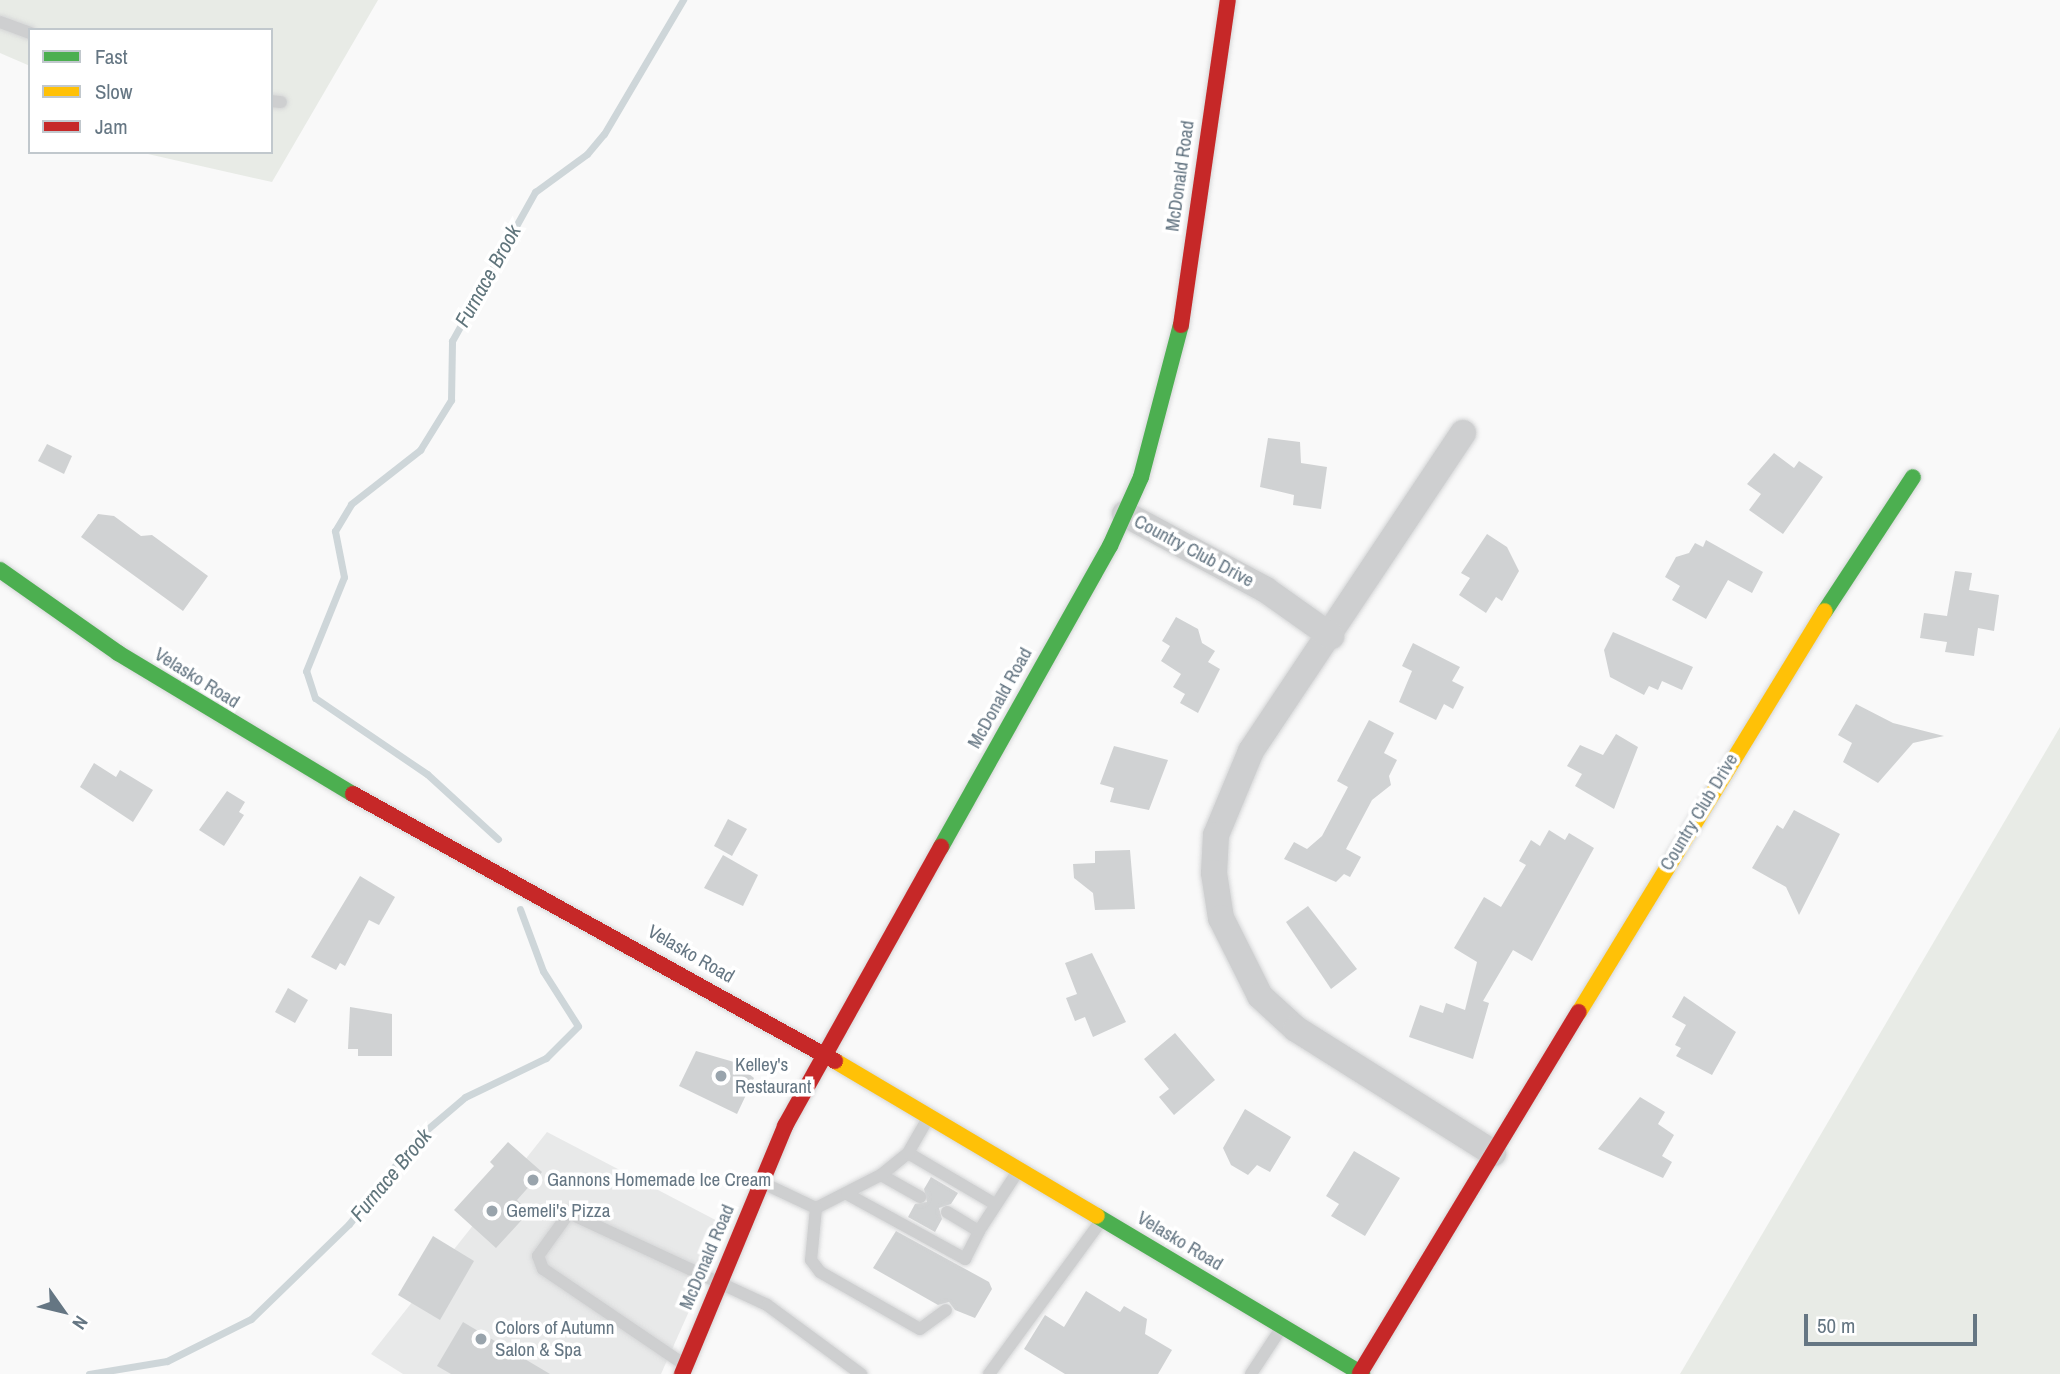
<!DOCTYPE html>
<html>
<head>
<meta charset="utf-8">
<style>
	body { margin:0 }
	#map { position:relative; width:2060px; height:1374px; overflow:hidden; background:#f9f9f9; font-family:"Archivo Narrow",sans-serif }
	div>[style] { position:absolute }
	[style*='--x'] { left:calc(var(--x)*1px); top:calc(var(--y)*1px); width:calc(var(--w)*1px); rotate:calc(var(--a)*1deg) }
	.built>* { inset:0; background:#e8e9e9 }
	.green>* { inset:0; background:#e8ebe6 }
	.stream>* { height:7px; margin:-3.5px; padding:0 3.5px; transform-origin:3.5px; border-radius:3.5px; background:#ced6d9 }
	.building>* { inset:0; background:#d0d2d3 }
	.roads { filter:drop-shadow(0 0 2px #d5d6d7) drop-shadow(0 0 2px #d5d6d7) }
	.lane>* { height:12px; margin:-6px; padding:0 6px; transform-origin:6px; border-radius:6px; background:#cecfd0 }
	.street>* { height:26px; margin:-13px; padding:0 13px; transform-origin:13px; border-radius:13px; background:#cecfd0 }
	.fast>* { height:16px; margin:-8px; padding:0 8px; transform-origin:8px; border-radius:8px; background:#4caf50 }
	.slow>* { height:16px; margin:-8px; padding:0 8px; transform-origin:8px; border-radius:8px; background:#ffc107 }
	.jam>* { height:16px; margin:-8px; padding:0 8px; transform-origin:8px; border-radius:8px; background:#c62828 }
	.dots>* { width:19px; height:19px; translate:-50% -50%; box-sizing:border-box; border:4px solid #fff; border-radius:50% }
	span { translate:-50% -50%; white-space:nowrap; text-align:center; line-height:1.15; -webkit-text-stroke:7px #fff; paint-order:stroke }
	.street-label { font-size:19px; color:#657683 }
	.poi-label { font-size:19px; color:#657683 }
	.left { translate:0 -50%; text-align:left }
	.water-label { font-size:21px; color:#60757c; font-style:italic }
	.legend { position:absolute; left:28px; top:28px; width:245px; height:126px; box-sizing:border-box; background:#fff; border:2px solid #c1c8cd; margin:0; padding:9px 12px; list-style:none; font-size:21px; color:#657683 }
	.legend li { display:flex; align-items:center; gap:14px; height:35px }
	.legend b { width:35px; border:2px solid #c1c8cd }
	.north { position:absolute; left:28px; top:1276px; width:70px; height:70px; -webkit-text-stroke:5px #fff; paint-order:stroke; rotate:124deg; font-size:19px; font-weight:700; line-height:28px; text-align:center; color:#657683 }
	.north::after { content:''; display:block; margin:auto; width:24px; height:32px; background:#657683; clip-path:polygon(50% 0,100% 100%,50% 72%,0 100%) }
	.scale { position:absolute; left:1804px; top:1314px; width:173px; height:32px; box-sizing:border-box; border:4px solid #657683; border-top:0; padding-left:9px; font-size:21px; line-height:24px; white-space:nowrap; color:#657683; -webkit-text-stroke:5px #fff; paint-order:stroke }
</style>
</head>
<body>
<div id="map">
	<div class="built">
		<div style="clip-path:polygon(547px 1132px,727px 1226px,661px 1374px,403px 1374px,371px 1354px)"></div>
	</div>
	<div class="green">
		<div style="clip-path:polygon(0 0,378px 0,272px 182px,139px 152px,271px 152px,271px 30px,30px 30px,30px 66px,0 53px)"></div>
		<div style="clip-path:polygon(2060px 727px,2060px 1374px,1680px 1374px)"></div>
	</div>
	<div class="stream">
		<div style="--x:498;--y:839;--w:96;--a:-137.5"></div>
		<div style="--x:427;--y:774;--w:135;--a:-145.8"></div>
		<div style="--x:315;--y:698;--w:28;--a:-108"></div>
		<div style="--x:306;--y:671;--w:101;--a:-68"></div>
		<div style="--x:344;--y:577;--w:47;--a:-101.1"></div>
		<div style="--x:335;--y:531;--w:31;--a:-59"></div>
		<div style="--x:351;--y:504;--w:88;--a:-38"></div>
		<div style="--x:420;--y:450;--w:59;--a:-58.2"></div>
		<div style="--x:451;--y:400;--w:59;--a:-89"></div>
		<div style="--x:452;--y:341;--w:171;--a:-60.9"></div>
		<div style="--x:535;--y:192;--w:64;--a:-36.2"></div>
		<div style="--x:587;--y:154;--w:26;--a:-50"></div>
		<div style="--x:604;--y:134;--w:156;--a:-59.5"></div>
		<div style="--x:89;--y:1374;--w:79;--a:-9.5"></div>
		<div style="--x:167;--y:1361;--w:94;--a:-26.6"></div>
		<div style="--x:251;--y:1319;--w:136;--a:-44.1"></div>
		<div style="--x:349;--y:1224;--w:110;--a:-51.7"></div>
		<div style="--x:417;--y:1138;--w:63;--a:-40.5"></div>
		<div style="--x:465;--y:1097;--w:90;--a:-25.7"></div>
		<div style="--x:546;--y:1058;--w:45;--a:-45"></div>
		<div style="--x:578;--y:1026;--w:65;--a:-122.5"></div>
		<div style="--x:543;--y:971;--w:66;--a:-110.4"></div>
	</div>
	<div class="building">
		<div style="clip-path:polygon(1268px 438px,1300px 442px,1301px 463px,1327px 467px,1321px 509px,1293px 505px,1294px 495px,1260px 487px)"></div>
		<div style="clip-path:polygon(47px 444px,72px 456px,64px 474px,38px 461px)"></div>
		<div style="clip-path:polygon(1774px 453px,1794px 468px,1799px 461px,1823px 477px,1783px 534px,1749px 510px,1761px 494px,1747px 484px)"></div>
		<div style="clip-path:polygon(98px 514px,114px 516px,141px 536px,152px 535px,208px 576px,183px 611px,81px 537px)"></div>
		<div style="clip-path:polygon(1487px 534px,1507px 547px,1519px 571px,1502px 601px,1496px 597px,1486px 613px,1459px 595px,1470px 578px,1461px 573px)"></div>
		<div style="clip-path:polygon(1706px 540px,1763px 572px,1752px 593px,1728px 580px,1706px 619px,1672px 600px,1680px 586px,1665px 577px,1676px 557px,1689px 553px,1695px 543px,1703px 547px)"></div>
		<div style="clip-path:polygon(1955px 571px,1972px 573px,1969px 590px,1999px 595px,1994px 631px,1978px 628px,1974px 656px,1945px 652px,1947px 642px,1920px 638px,1924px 613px,1947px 616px)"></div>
		<div style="clip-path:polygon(1176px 617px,1198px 629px,1202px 643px,1215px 651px,1208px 662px,1220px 669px,1198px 713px,1180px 703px,1185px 694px,1173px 687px,1181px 674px,1161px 661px,1170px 646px,1162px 641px)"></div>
		<div style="clip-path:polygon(1613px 632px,1693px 667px,1682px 690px,1662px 681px,1658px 690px,1649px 686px,1644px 695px,1610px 677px,1604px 650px)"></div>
		<div style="clip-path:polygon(1413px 643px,1460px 667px,1452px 681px,1464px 687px,1453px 709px,1444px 704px,1436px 720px,1399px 702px,1412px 671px,1402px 666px)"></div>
		<div style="clip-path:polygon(1856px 704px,1893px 723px,1944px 736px,1913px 743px,1878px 783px,1843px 762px,1852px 743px,1838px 735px)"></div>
		<div style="clip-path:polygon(1369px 720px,1394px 733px,1384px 753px,1397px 760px,1389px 776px,1391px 785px,1372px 800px,1346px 849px,1361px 857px,1350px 877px,1344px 874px,1336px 882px,1284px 859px,1294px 842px,1307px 849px,1322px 836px,1348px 787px,1337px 781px)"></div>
		<div style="clip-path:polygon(1616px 734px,1638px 747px,1614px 809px,1575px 786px,1582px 774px,1567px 766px,1580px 745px,1603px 755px)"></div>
		<div style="clip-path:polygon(1114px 746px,1168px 760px,1149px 810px,1110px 802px,1114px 788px,1100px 784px)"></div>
		<div style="clip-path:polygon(94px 763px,116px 777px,120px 770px,153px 790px,133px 822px,80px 787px)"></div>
		<div style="clip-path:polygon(227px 791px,245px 802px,239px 812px,244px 815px,224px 846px,199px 830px)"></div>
		<div style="clip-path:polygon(1794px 810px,1840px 834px,1799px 915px,1786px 887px,1752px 868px,1777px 825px,1783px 829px)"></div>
		<div style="clip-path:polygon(728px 819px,747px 829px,732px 856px,714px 846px)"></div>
		<div style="clip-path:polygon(1549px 830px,1565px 840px,1569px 833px,1594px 848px,1532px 961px,1513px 950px,1483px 1001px,1489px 1003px,1473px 1059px,1409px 1037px,1420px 1005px,1443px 1013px,1446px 1003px,1465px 1010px,1477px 962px,1454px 948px,1484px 897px,1501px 907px,1526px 865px,1519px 861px,1531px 840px,1540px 846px)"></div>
		<div style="clip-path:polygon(1130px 850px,1135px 909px,1095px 910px,1093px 893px,1074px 878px,1073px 864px,1095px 863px,1095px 851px)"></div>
		<div style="clip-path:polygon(723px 855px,758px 875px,743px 906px,704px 888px)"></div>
		<div style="clip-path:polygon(360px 876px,395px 897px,379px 925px,369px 920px,345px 966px,340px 963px,336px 970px,311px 957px)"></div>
		<div style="clip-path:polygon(1308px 906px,1357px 969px,1331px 989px,1286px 922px)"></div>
		<div style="clip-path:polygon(1092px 953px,1126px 1022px,1093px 1037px,1085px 1017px,1075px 1021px,1066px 998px,1077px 994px,1065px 963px)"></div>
		<div style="clip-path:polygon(288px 988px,308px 1000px,295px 1023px,275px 1012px)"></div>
		<div style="clip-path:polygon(1684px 996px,1736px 1032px,1712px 1075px,1676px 1056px,1681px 1048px,1675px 1045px,1686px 1025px,1672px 1017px)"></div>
		<div style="clip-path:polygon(350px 1007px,392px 1014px,392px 1056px,358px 1056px,358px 1049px,348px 1049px)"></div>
		<div style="clip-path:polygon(1175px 1033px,1215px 1080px,1174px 1115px,1159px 1097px,1169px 1089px,1144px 1059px)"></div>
		<div style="clip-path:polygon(696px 1051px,734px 1062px,754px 1078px,737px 1114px,679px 1086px)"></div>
		<div style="clip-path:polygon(1640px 1097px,1665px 1112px,1658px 1124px,1674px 1135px,1662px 1156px,1672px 1162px,1663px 1178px,1598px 1149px)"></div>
		<div style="clip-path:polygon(1245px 1109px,1291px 1137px,1270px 1172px,1257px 1165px,1248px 1175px,1231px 1165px,1223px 1148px)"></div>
		<div style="clip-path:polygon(508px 1142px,542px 1172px,517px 1200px,529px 1212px,496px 1248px,454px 1210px,494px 1166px,490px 1162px)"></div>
		<div style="clip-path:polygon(1354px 1151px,1400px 1178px,1365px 1236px,1331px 1216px,1339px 1204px,1326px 1196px)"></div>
		<div style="clip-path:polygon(931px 1177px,958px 1193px,951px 1204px,939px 1208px,942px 1219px,935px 1232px,908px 1217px,915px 1204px,927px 1202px,924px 1189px)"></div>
		<div style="clip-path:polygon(896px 1231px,989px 1282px,992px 1289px,975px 1318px,955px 1310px,949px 1302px,938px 1305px,873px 1268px)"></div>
		<div style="clip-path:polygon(433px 1236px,474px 1261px,440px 1320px,398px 1295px)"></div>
		<div style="clip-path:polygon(1086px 1291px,1120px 1312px,1124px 1306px,1147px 1319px,1145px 1334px,1172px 1350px,1158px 1374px,1065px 1374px,1024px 1349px,1045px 1315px,1064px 1327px)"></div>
		<div style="clip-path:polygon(463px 1322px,550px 1374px,451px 1374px,437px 1366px)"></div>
	</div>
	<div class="roads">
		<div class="lane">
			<div style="--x:0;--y:22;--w:32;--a:20"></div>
			<div style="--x:271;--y:101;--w:10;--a:6"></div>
			<div style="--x:908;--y:1153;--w:101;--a:30.4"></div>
			<div style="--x:881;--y:1175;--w:45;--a:29.4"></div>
			<div style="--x:765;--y:1184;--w:56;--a:25.2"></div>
			<div style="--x:816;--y:1208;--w:73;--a:-26.9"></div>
			<div style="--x:881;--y:1175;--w:35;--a:-39"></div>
			<div style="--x:908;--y:1153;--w:38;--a:-60"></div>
			<div style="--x:847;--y:1194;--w:135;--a:28.8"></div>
			<div style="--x:965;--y:1259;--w:31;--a:-63"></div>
			<div style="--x:816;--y:1208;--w:52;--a:95.5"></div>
			<div style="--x:811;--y:1260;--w:15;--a:53"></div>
			<div style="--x:820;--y:1272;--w:115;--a:29.7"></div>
			<div style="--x:920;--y:1329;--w:32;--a:-36"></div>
			<div style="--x:947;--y:1212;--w:37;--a:31"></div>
			<div style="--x:979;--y:1231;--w:72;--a:-57"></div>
			<div style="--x:682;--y:1363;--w:168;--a:-145.9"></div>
			<div style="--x:543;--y:1269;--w:14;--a:-111"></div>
			<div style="--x:538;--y:1256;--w:53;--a:-54.2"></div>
			<div style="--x:569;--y:1213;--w:218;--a:24.9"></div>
			<div style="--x:767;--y:1305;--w:117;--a:36.3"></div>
			<div style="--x:989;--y:1374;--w:190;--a:-53.8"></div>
			<div style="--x:1251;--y:1374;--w:53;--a:-56.6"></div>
		</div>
		<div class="street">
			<div style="--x:1463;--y:433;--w:382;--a:123.7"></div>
			<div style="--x:1251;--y:751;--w:91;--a:112.6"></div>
			<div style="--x:1216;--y:835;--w:38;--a:93"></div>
			<div style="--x:1214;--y:873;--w:46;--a:81.2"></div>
			<div style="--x:1221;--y:918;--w:87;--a:63.4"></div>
			<div style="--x:1260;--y:996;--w:49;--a:42.5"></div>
			<div style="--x:1296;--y:1029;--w:233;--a:32.2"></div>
			<div style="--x:1125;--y:514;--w:160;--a:28.3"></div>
			<div style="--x:1266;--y:590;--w:80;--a:35.3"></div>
		</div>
		<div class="fast">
			<div style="--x:0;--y:570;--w:144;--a:35.1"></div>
			<div style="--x:118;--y:653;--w:274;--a:31"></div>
			<div style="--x:1825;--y:611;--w:160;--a:-56.7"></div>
			<div style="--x:941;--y:847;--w:345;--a:-60.7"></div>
			<div style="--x:1110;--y:546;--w:76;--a:-65.8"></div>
			<div style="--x:1141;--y:477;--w:157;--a:-75.3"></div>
			<div style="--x:1097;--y:1216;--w:309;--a:30.8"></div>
		</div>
		<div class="slow">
			<div style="--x:1579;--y:1012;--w:470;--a:-58.5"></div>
			<div style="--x:835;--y:1061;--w:304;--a:30.6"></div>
		</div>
		<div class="jam">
			<div style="--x:1181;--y:325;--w:328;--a:-81.8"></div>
			<div style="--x:353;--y:794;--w:551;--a:28.98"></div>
			<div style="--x:1360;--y:1373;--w:422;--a:-58.8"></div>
			<div style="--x:682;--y:1374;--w:269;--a:-67.4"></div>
			<div style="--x:785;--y:1126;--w:320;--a:-60.8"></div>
		</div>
	</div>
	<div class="dots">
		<div style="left:721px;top:1076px;background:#99a4ac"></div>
		<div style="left:533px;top:1180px;background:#99a4ac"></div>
		<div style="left:492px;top:1211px;background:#99a4ac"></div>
		<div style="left:481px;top:1339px;background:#99a4ac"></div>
	</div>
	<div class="street-label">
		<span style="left:1180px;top:176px;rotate:-82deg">McDonald Road</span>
		<span style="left:1194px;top:551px;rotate:28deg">Country Club Drive</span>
		<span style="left:197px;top:678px;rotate:32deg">Velasko Road</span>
		<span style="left:1000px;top:698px;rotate:-61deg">McDonald Road</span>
		<span style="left:1699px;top:812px;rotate:-59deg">Country Club Drive</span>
		<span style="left:691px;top:954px;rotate:30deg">Velasko Road</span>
		<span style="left:1180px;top:1241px;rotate:31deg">Velasko Road</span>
		<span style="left:707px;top:1257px;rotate:-67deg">McDonald Road</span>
	</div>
	<div class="poi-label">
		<span class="left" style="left:735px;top:1076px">Kelley's<br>Restaurant</span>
		<span class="left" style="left:547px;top:1180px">Gannons Homemade Ice Cream</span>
		<span class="left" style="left:506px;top:1211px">Gemeli's Pizza</span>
		<span class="left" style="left:495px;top:1339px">Colors of Autumn<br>Salon &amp; Spa</span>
	</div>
	<div class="water-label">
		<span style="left:488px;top:276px;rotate:-61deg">Furnace Brook</span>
		<span style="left:391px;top:1175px;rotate:-50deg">Furnace Brook</span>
	</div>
	<ul class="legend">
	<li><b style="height:9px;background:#4caf50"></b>Fast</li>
	<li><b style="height:9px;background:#ffc107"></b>Slow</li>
	<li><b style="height:9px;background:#c62828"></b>Jam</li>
	</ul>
	<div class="north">N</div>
	<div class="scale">50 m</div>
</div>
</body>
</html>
